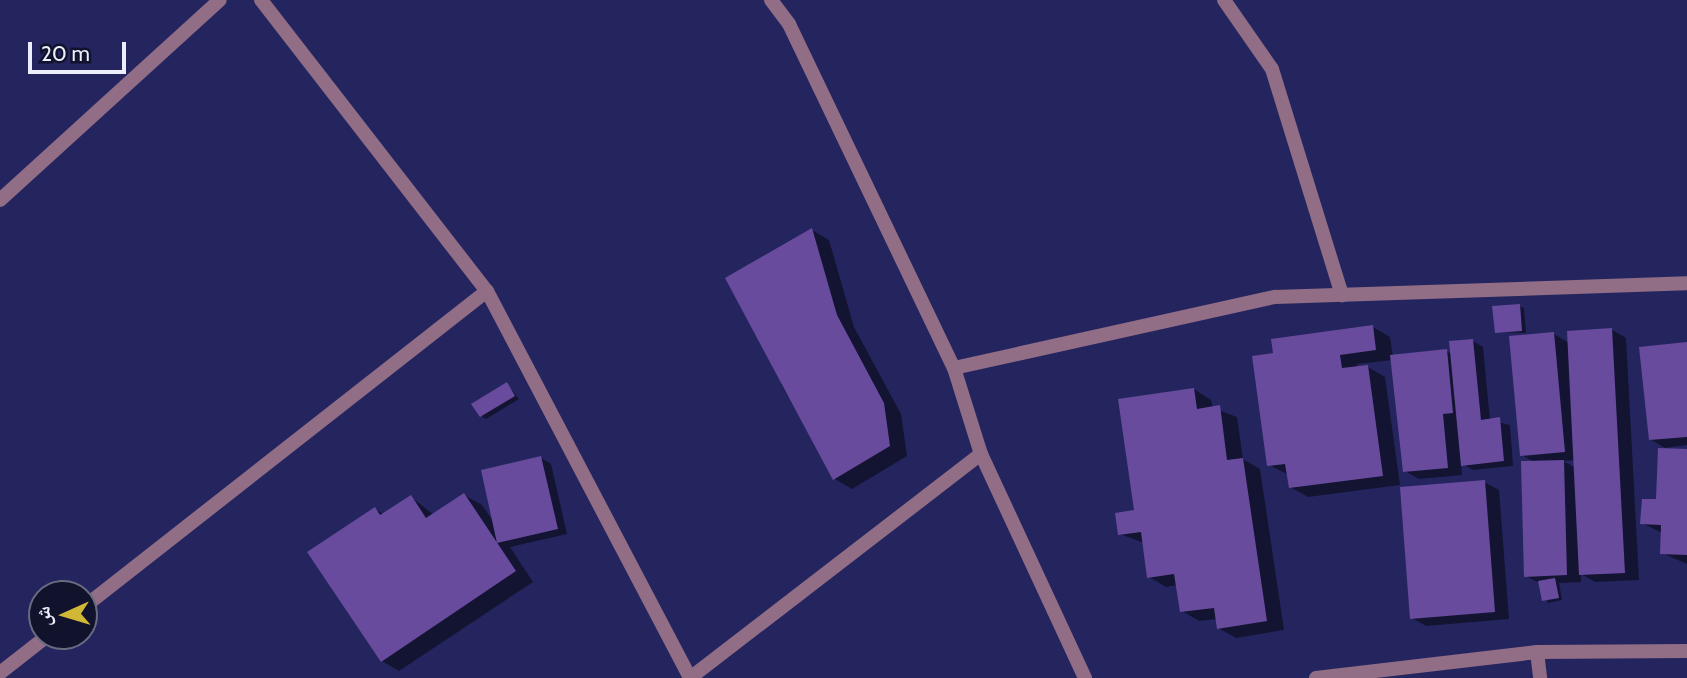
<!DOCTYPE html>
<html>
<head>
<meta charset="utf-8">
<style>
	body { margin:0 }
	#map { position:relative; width:1687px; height:678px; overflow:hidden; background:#24255f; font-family:Cabin,"Noto Naskh Arabic",sans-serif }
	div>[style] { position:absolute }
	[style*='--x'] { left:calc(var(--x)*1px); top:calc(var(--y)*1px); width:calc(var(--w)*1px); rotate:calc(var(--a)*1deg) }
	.shadow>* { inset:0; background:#0007 }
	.building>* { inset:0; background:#694b9e }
	.street>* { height:14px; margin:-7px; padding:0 7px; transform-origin:7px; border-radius:7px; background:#916d86 }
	span { translate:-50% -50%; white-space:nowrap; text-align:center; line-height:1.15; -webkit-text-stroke:5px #11132c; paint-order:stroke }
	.north { position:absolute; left:28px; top:580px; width:70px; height:70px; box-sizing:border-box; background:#11132c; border:2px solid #696b80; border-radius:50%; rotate:266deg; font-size:19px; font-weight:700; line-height:28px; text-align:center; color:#eceefd }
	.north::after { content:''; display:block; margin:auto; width:24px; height:32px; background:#d0b736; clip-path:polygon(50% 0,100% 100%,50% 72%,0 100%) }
	.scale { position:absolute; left:28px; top:42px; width:98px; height:32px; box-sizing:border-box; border:4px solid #eceefd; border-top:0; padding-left:9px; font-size:21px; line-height:24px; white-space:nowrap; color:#eceefd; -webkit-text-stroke:5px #11132c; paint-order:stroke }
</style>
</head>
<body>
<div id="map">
	<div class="shadow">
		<div style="clip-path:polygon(812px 230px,829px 240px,854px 327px,901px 414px,907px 456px,852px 489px,835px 479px,781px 384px,786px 383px)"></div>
		<div style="clip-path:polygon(1520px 306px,1524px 308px,1526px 333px,1496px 332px)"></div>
		<div style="clip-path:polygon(1373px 327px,1390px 337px,1393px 357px,1446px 351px,1452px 354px,1473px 341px,1483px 347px,1490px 420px,1510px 425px,1513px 466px,1473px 470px,1461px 463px,1462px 475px,1419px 479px,1405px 471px,1393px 360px,1357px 364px,1357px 368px,1368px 367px,1385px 377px,1400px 485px,1308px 497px,1290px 487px,1289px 475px,1269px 465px,1275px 354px)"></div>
		<div style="clip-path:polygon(evenodd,1612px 330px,1626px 338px,1639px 580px,1595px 582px,1581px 574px,1581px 582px,1559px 583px,1562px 600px,1548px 603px,1541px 584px,1526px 576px,1534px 462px,1522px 455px,1554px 334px,1569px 343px,1612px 330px,1575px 460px,1576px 468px,1563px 461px,1575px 460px)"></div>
		<div style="clip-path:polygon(1687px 343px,1687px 445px,1665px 448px,1650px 439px)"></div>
		<div style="clip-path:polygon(507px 384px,519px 399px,486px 419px,481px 416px)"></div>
		<div style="clip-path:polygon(1194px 389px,1211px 400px,1213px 408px,1237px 417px,1243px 459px,1260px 469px,1284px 630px,1236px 638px,1218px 628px,1217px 619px,1199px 621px,1182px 611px,1178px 585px,1166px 587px,1149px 577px,1144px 543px,1120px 534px,1136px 512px)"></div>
		<div style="clip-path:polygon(1687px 451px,1687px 564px,1662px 553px,1662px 533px,1642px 523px)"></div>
		<div style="clip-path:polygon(541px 458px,551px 464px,567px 534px,510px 547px,533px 582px,399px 671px,382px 661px,375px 509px,385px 515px,411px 497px,434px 515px,464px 495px,482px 505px,495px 524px)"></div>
		<div style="clip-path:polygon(1484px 482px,1499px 490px,1509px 619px,1426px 626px,1412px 618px)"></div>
	</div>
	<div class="building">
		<div style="clip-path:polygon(812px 228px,837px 315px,884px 403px,890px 446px,833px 480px,725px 278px)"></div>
		<div style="clip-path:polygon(1520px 304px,1522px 331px,1495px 333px,1492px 306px)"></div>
		<div style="clip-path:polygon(1373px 325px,1376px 350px,1340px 355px,1342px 368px,1368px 365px,1383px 476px,1289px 488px,1285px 464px,1267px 466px,1252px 356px,1273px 353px,1271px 339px)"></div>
		<div style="clip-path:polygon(1612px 328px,1625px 573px,1579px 575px,1567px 331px)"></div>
		<div style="clip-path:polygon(1554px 332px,1565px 452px,1520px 456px,1509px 336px)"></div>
		<div style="clip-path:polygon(1473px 339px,1481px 420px,1500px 417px,1504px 461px,1461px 466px,1449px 341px)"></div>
		<div style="clip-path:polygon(1687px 342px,1687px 437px,1649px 440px,1639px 347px)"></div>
		<div style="clip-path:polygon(1447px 349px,1453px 413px,1443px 414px,1448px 468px,1403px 472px,1390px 355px)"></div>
		<div style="clip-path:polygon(507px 382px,515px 396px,480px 417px,471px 404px)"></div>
		<div style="clip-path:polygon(1194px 388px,1197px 409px,1220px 405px,1227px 460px,1243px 458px,1267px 621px,1217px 629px,1214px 608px,1180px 612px,1174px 574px,1147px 578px,1141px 532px,1118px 535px,1115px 513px,1134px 510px,1118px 399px)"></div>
		<div style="clip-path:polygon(1658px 448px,1687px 449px,1687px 555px,1660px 554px,1661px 525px,1640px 524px,1642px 499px,1656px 499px)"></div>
		<div style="clip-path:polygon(541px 456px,558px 529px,497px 543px,481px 470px)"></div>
		<div style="clip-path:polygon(1564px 460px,1567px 575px,1524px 577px,1521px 461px)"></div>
		<div style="clip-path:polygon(1485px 480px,1495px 612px,1410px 619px,1400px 487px)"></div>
		<div style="clip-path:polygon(464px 493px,516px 571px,381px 662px,307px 552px,375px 507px,380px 515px,411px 495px,426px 518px)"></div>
		<div style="clip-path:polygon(1555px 578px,1559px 598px,1542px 601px,1538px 581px)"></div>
	</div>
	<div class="street">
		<div style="--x:261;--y:0;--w:368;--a:52.2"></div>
		<div style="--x:487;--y:291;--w:437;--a:62.3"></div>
		<div style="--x:771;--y:0;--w:30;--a:53"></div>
		<div style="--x:789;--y:24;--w:382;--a:64.4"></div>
		<div style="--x:954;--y:368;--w:90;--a:72.6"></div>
		<div style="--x:981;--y:454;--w:247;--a:65.1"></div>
		<div style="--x:1224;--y:0;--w:84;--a:55.2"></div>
		<div style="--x:1272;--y:69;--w:237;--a:72.8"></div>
		<div style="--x:0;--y:200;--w:297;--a:-42.3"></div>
		<div style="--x:954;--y:368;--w:329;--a:-12.5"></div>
		<div style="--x:1275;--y:297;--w:412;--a:-1.9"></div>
		<div style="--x:84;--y:607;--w:512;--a:-38.1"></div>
		<div style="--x:1537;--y:652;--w:26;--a:83"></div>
		<div style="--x:0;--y:673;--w:60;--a:-38.2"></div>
		<div style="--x:690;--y:678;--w:367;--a:-37.6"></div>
		<div style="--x:1316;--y:678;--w:223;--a:-6.7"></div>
		<div style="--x:1537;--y:652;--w:150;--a:-0.4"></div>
	</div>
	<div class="north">ش</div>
	<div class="scale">20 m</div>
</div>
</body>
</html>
